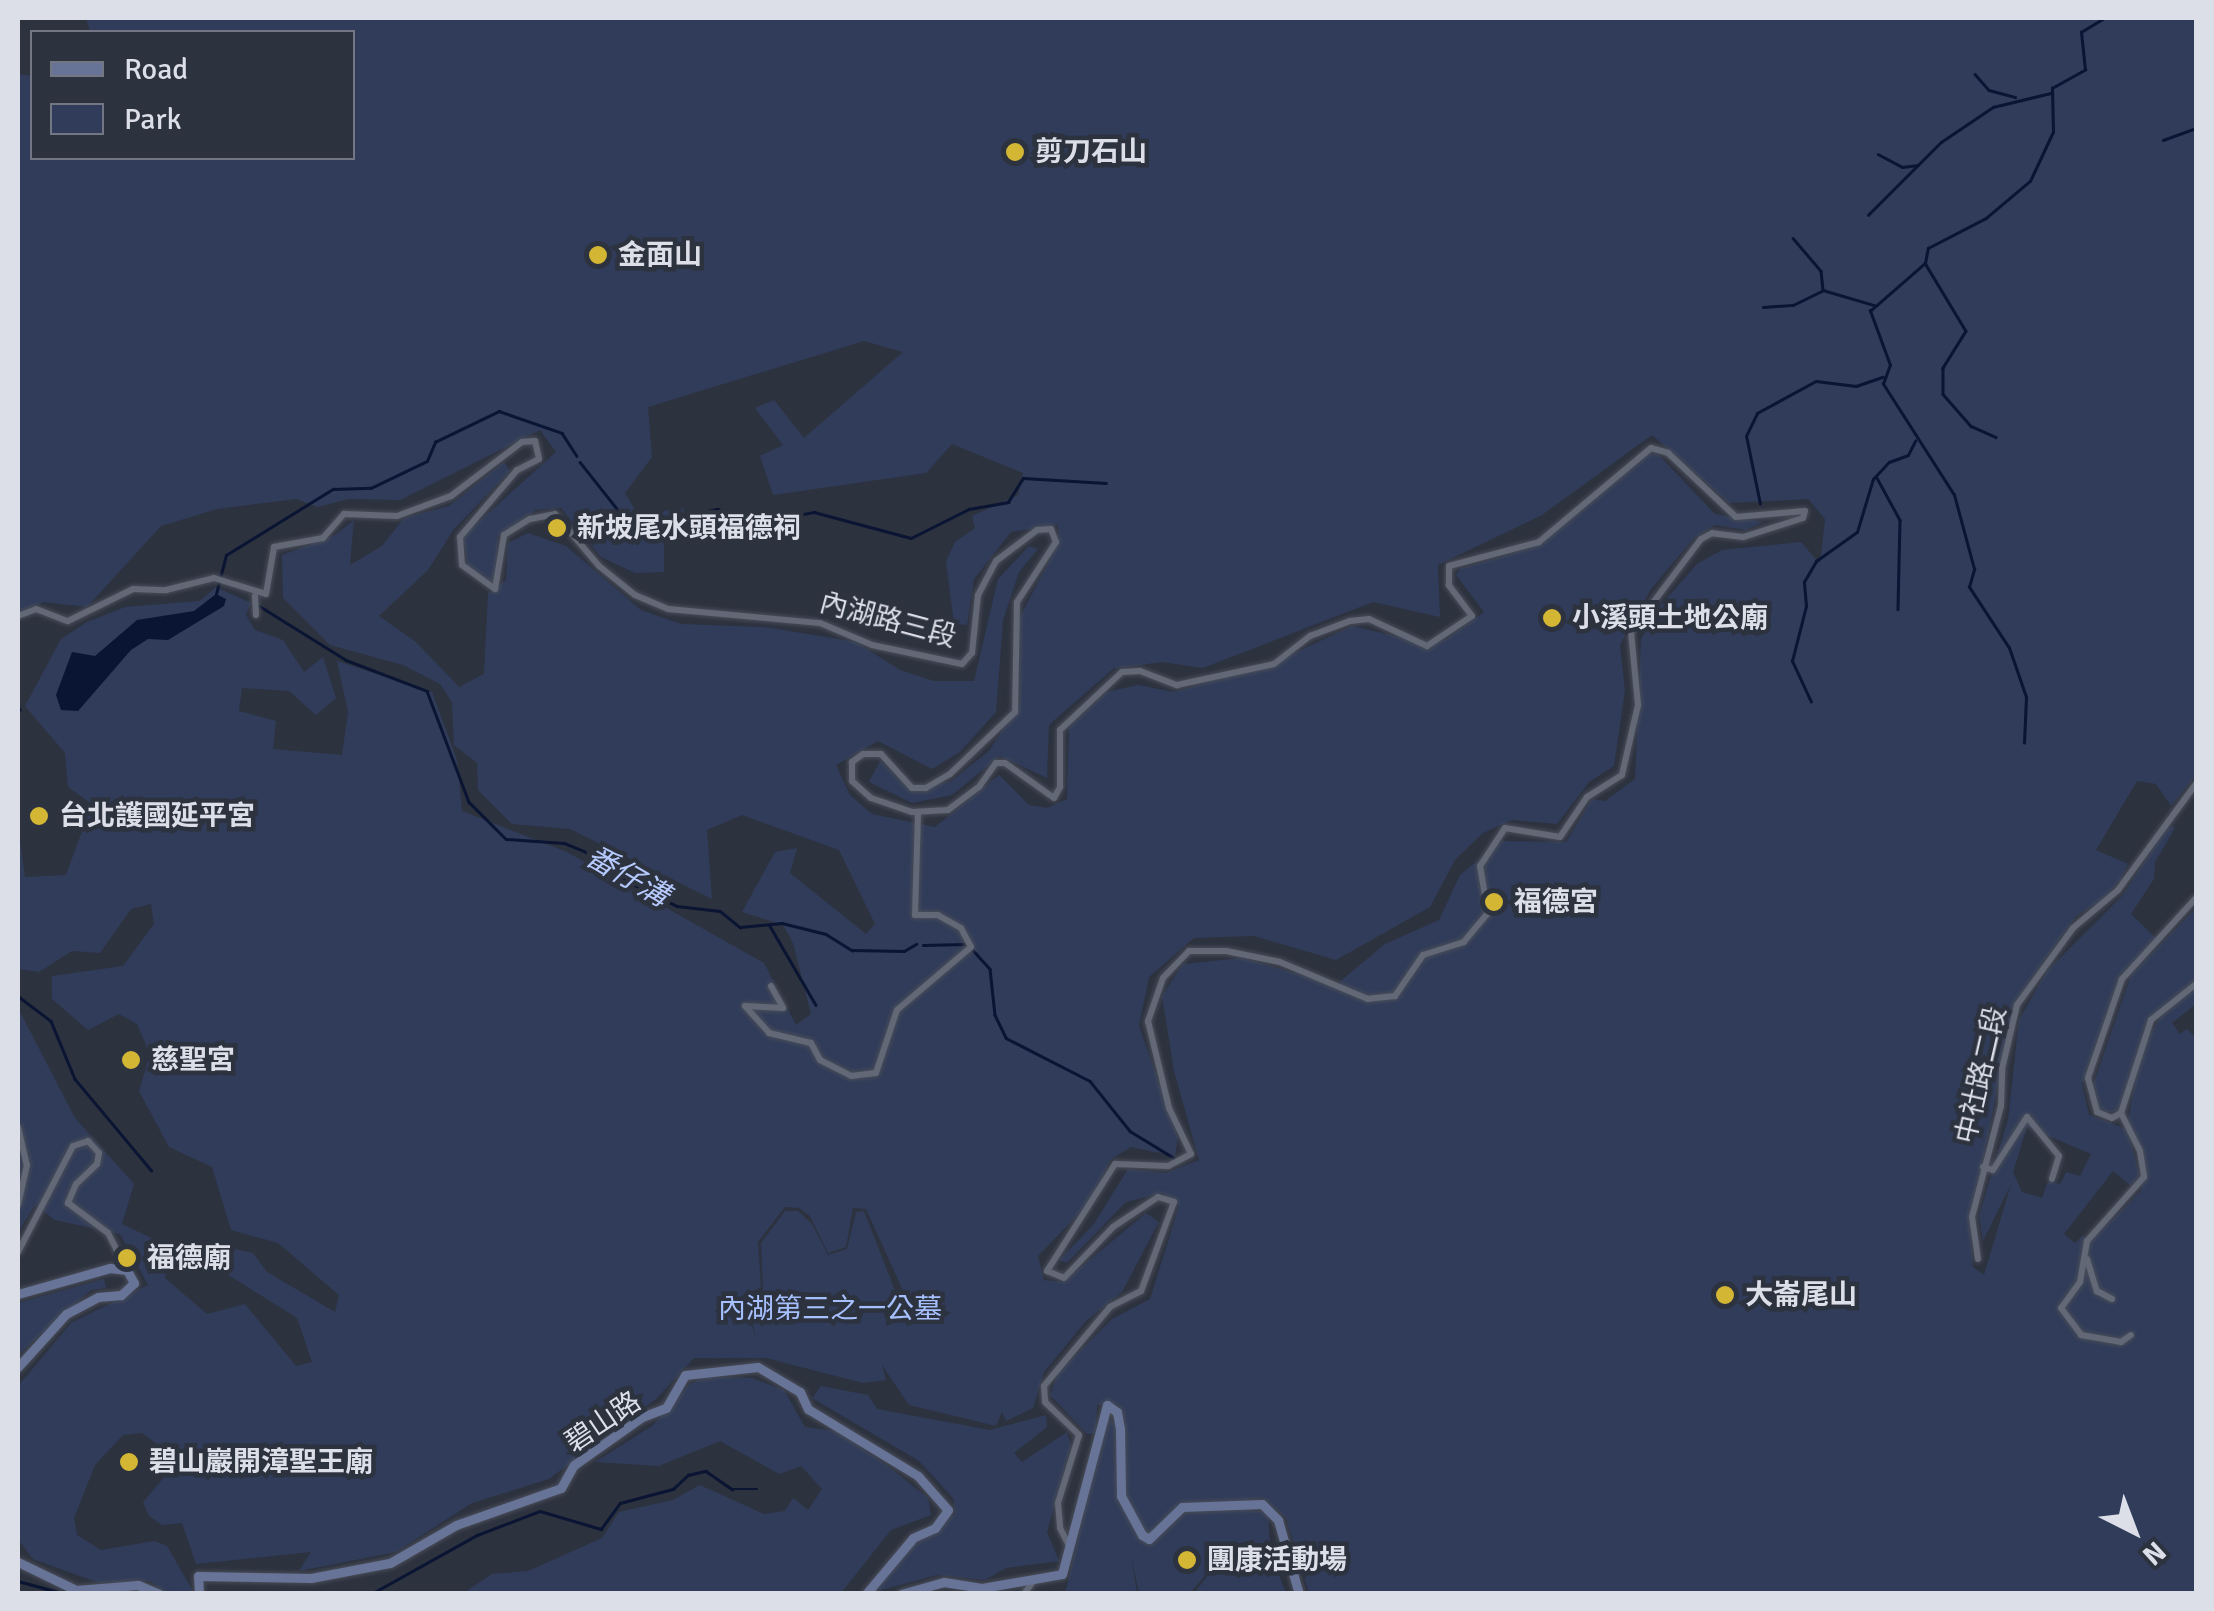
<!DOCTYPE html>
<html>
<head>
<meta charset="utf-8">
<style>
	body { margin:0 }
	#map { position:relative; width:2214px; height:1611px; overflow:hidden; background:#2d323f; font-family:Signika,"Noto Sans TC",sans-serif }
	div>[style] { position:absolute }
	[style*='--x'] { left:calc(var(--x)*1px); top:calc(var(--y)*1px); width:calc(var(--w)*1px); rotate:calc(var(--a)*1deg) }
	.green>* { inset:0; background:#303c5a }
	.water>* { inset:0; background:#0a1433 }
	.stream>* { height:2.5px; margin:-1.25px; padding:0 1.25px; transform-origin:1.25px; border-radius:1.25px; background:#0a1433 }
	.roads { filter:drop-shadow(0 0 2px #494d58) drop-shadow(0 0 2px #494d58) }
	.street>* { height:6px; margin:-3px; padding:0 3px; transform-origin:3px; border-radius:3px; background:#626876 }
	.secondary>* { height:9px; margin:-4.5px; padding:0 4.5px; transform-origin:4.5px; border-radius:4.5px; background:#677498 }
	.dots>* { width:28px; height:28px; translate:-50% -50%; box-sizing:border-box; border:5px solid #2d323f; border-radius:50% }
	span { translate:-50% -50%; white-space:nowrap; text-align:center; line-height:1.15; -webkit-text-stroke:9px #2d323f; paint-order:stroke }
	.poi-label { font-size:28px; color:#dcdfe8; font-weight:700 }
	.left { translate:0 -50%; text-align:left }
	.street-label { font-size:28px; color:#dcdfe8 }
	.park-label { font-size:28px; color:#a6bffd }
	.water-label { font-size:30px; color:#b5c9fc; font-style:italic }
	.frame { position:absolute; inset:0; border:20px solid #dcdfe8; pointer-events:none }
	.legend { position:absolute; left:30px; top:30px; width:325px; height:130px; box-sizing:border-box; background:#2d323f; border:2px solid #737783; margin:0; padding:12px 18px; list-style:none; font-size:30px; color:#dcdfe8 }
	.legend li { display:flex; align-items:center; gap:20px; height:50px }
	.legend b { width:50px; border:2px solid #737783 }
	.north { position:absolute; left:2084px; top:1481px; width:100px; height:100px; -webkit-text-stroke:8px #2d323f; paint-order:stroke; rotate:138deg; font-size:28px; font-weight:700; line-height:40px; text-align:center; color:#dcdfe8 }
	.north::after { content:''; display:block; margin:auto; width:35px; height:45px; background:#dcdfe8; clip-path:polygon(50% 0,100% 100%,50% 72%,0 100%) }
</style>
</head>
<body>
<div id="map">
	<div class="green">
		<div style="clip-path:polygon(evenodd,86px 18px,2196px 18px,2196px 775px,2171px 806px,2156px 784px,2137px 781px,2096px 850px,2128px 864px,2121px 879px,2102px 901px,2076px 916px,2014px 1004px,1970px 1226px,1973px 1267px,1984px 1275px,2011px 1184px,1983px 1241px,1979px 1216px,2008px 1119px,2019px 1020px,2047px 971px,2122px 896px,2169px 825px,2175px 828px,2155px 862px,2154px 879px,2131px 914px,2157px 939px,2122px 973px,2082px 1084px,2089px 1115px,2127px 1129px,2140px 1176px,2131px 1186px,2113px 1171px,2064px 1234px,2075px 1243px,2082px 1236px,2090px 1241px,2141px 1191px,2144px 1156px,2128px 1122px,2140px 1053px,2164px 1011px,2196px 986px,2196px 1004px,2172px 1023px,2180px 1034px,2187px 1029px,2196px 1038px,2196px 1593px,1309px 1593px,1286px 1518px,1263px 1498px,1249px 1499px,1248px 1510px,1268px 1512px,1270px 1546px,1226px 1551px,1190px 1593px,1139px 1593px,1131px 1556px,1137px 1593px,1065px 1594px,1106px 1418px,1117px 1424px,1120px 1511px,1123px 1415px,1118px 1405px,1097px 1405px,1096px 1433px,1087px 1434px,1050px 1395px,1058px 1373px,1112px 1319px,1150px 1299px,1179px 1206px,1163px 1193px,1126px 1202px,1067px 1263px,1059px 1260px,1094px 1224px,1128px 1169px,1166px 1173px,1199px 1160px,1174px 1071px,1162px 996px,1183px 964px,1242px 958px,1336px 985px,1385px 944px,1439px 920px,1460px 875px,1502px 841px,1566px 842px,1592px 799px,1605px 801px,1635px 779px,1641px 639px,1658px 608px,1697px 564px,1722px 550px,1801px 542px,1820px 564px,1825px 519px,1808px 499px,1729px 503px,1652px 435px,1542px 515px,1438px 565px,1440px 617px,1373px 602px,1203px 668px,1162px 662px,1113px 669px,1049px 725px,1047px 778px,1000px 756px,952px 795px,912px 803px,869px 782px,880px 761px,904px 785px,950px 782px,989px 751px,1020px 703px,1019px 619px,1059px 542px,1058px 525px,1011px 532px,974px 579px,967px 625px,954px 624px,946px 561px,955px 542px,975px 528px,972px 516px,1018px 495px,1023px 473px,952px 444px,926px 473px,773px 495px,760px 456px,783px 445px,755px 408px,774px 400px,804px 438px,903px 352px,864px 341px,648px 407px,652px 457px,625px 493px,638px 515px,683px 508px,691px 539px,664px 540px,664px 572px,635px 573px,601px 557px,561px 508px,536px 510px,498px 536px,497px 581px,490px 584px,468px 567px,463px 536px,556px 452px,540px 430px,400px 500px,348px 499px,318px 507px,296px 499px,217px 509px,161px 526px,87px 607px,44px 602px,18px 613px,18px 74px,32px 76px,32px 158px,352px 158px,352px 32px,90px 32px,86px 18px,2027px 1127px,2091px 1154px,2080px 1176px,2066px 1172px,2060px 1184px,2048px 1181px,2042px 1198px,2022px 1192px,2013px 1172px,2027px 1127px)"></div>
		<div style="clip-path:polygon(evenodd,1657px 453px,1715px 514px,1763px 522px,1746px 530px,1715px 525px,1694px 538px,1651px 589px,1620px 645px,1625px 690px,1614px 766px,1589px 782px,1557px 824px,1512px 820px,1483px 833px,1455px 860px,1430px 907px,1336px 960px,1254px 936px,1194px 938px,1149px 977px,1139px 1026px,1178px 1137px,1175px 1156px,1131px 1147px,1110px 1160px,1092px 1200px,1038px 1256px,1044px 1280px,1063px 1282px,1146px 1213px,1159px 1222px,1122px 1292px,1086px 1321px,1044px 1372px,1033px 1408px,1006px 1421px,1002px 1412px,996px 1426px,909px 1405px,882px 1365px,886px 1380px,863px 1383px,766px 1358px,694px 1358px,656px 1399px,549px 1479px,472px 1503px,396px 1552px,299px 1571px,311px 1552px,196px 1564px,182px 1523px,162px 1525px,149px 1516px,143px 1502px,167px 1474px,165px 1450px,142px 1433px,123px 1435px,95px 1465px,74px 1518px,77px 1535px,101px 1550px,155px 1541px,167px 1546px,194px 1593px,166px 1593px,150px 1581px,99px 1583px,33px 1559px,18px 1539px,18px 1386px,71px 1323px,148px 1285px,120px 1234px,55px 1220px,35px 1205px,18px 1232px,18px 1008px,75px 1118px,134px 1184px,122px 1224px,172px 1248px,165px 1278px,207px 1314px,245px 1304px,296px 1366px,312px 1362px,297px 1318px,211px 1264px,185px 1238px,253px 1253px,267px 1272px,335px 1312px,339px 1295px,278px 1243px,231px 1230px,212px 1167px,169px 1147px,139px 1091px,150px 1054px,137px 1024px,119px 1014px,88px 1030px,52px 999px,52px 976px,123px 966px,154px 924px,151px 904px,131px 909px,100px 953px,72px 951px,39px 972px,18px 969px,18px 826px,25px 877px,66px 875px,92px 804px,68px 787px,65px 753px,25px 706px,61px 639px,87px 622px,125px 607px,200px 601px,216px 587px,251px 603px,246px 615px,255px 630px,283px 640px,304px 672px,323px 657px,336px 698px,316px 715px,289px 691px,242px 688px,239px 711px,276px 721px,273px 749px,342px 755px,348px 712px,337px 661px,432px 692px,457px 760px,462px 811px,567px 852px,764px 963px,796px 1025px,811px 1014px,793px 943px,783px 925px,742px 912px,775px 852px,797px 848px,790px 873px,866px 934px,875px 924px,839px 850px,742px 815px,707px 830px,712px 899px,570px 829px,512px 824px,478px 790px,477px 763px,454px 745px,452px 702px,440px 684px,403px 665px,330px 645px,283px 598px,282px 555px,335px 535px,354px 520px,350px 565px,382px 546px,404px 518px,449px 506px,504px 462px,510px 471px,454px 529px,428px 570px,379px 616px,416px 642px,459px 687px,484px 674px,488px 593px,506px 580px,508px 543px,528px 533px,566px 546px,641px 610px,681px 624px,765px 627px,856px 642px,900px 670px,934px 681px,974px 681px,998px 579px,1029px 546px,1038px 549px,1019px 572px,1003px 620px,996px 712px,960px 752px,932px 769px,878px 741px,836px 765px,850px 795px,872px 814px,935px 827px,999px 775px,1029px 805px,1047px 808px,1067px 799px,1069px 727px,1107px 692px,1138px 685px,1174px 692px,1271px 664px,1352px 626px,1417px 641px,1445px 640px,1484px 612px,1456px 575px,1460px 569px,1530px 548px,1594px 491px,1608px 489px,1646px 455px,1657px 453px,785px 1207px,799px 1208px,810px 1216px,828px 1253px,846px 1247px,853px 1208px,866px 1209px,904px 1293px,924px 1301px,896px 1293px,864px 1211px,856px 1212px,847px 1249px,828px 1255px,812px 1224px,798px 1211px,785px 1211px,761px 1243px,763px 1290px,749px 1297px,755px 1337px,745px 1297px,761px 1287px,758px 1242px,785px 1207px)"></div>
		<div style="clip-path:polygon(2196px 908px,2196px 981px,2147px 1021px,2120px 1110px,2106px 1113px,2096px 1105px,2093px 1085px,2131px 975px)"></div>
		<div style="clip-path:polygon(104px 1279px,106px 1288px,91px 1290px,18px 1355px,18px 1303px)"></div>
		<div style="clip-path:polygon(707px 1377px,752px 1378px,784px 1390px,805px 1427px,836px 1431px,888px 1466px,928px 1498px,931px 1515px,891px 1530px,841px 1593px,462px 1594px,492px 1574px,528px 1571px,602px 1538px,619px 1512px,673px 1500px,700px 1485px,764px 1514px,785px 1511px,793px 1498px,808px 1510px,822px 1489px,801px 1466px,779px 1474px,720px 1441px,659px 1466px,595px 1462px,652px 1426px,690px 1384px)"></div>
		<div style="clip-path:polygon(821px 1386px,868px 1395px,877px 1409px,990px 1430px,1046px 1415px,1047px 1427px,1014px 1453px,1022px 1462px,1067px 1432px,1071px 1445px,1047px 1532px,1059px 1561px,1006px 1568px,985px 1580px,937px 1575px,874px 1592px,877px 1580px,914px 1543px,955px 1514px,953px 1498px,919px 1461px,812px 1398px)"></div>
		<div style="clip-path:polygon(1269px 1550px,1286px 1593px,1194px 1593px,1225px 1554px)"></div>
	</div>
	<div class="water">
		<div style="clip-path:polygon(216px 594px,226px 599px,224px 606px,168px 640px,148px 639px,131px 650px,78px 711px,61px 710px,56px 695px,72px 652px,95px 656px,137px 620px,194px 611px)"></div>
	</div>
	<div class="stream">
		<div style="--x:1975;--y:74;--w:21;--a:49"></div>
		<div style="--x:1989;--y:90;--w:27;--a:15"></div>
		<div style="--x:2163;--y:140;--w:35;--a:-20"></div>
		<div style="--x:1878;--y:154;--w:27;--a:28"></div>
		<div style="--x:1902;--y:167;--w:16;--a:-7"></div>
		<div style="--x:1868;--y:215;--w:103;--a:-45"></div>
		<div style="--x:1941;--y:142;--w:63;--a:-33.9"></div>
		<div style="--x:1993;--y:107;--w:60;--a:-13.6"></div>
		<div style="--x:1793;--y:238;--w:43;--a:49.7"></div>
		<div style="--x:1821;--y:271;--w:19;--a:84"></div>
		<div style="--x:1823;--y:290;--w:53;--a:16.4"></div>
		<div style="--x:1925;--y:263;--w:79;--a:58.9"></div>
		<div style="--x:1966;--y:331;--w:44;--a:121.9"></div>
		<div style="--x:1943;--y:368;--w:26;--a:90"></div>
		<div style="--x:1943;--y:394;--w:43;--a:48.8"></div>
		<div style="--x:1971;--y:426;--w:27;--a:24"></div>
		<div style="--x:1763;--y:307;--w:30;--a:-4"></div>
		<div style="--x:1793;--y:305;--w:32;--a:-26"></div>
		<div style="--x:580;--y:462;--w:68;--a:51.6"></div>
		<div style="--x:622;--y:515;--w:53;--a:3.2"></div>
		<div style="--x:675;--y:518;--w:43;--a:-12.1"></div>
		<div style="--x:717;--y:509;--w:49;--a:14"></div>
		<div style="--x:765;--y:521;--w:50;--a:-10.4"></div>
		<div style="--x:814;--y:512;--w:100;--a:15"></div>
		<div style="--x:911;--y:538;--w:65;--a:-26.6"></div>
		<div style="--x:969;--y:509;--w:40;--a:-10"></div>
		<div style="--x:1008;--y:502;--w:28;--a:-58"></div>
		<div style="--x:1023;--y:478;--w:83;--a:3.4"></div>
		<div style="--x:1876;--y:476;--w:50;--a:61.4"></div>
		<div style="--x:1900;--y:520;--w:89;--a:91.3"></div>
		<div style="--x:1760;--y:504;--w:69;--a:-101.6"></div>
		<div style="--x:1746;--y:436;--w:25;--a:-64"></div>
		<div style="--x:1757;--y:413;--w:67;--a:-28.5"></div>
		<div style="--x:1816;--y:381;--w:40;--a:7.1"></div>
		<div style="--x:1856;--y:386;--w:28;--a:-19"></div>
		<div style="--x:216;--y:594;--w:40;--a:-75.6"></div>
		<div style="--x:226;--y:555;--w:126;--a:-31.7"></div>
		<div style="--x:333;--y:489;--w:38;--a:-2"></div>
		<div style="--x:371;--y:488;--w:62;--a:-25.7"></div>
		<div style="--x:427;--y:461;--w:21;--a:-67"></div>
		<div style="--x:435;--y:442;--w:71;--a:-25.8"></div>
		<div style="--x:499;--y:411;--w:67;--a:19.2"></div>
		<div style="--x:562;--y:433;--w:27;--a:57"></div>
		<div style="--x:258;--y:605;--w:104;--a:32"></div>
		<div style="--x:346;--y:660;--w:87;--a:20.9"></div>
		<div style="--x:427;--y:691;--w:119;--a:69.3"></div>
		<div style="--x:469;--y:802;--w:52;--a:45"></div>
		<div style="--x:506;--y:839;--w:58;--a:3.9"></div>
		<div style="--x:564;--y:843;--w:40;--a:22"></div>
		<div style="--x:601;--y:858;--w:33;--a:43"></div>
		<div style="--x:625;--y:880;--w:58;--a:26.6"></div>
		<div style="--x:677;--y:906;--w:43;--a:6.6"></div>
		<div style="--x:720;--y:911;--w:26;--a:39"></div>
		<div style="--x:740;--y:927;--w:42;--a:-5.4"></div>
		<div style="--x:782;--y:923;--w:45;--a:14"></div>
		<div style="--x:826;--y:934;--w:31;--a:32"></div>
		<div style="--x:852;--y:950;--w:52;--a:1.1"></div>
		<div style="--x:904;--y:951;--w:14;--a:-30"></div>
		<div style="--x:1811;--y:702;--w:45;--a:-114.9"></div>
		<div style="--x:1792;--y:661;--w:57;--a:-75.7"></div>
		<div style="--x:1806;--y:606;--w:24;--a:-95"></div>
		<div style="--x:1804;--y:582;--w:24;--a:-60"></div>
		<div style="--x:1816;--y:561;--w:50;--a:-35.3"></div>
		<div style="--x:1857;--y:532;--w:55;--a:-73.2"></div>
		<div style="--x:1873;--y:479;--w:23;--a:-47"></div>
		<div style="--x:1889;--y:462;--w:20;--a:-20"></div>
		<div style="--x:1908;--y:455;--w:16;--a:-63"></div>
		<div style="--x:18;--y:706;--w:4;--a:63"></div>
		<div style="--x:2024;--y:743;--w:46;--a:-87.5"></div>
		<div style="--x:2026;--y:697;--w:52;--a:-109.1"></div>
		<div style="--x:2009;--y:648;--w:73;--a:-123.3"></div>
		<div style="--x:1969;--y:587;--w:19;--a:-74"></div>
		<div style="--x:1974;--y:569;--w:77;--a:-105.1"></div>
		<div style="--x:1954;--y:495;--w:132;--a:-122.6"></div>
		<div style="--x:1883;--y:384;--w:20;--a:-70"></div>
		<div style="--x:1890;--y:365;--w:58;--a:-110.3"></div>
		<div style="--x:1870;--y:311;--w:73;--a:-41.1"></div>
		<div style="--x:1925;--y:263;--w:15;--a:-79"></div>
		<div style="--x:1928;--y:248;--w:65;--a:-27.3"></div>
		<div style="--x:1986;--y:218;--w:57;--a:-40.1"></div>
		<div style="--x:2030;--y:181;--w:54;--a:-64.9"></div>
		<div style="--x:2053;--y:132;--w:44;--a:-91.3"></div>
		<div style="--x:2052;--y:88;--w:38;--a:-29"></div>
		<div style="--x:2085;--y:70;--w:38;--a:-96"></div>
		<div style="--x:2081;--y:32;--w:27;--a:-31"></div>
		<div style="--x:770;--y:926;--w:91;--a:59.8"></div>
		<div style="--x:923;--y:945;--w:43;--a:-1.3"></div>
		<div style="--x:972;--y:949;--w:27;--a:48"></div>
		<div style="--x:990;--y:969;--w:46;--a:83.8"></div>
		<div style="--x:995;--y:1015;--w:25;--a:64"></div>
		<div style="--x:1006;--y:1038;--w:94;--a:27.1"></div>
		<div style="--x:1090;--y:1081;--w:64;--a:51.3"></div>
		<div style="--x:1130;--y:1131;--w:52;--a:31.5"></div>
		<div style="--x:18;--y:996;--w:41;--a:37.1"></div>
		<div style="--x:51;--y:1021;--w:63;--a:67.5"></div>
		<div style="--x:75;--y:1079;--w:119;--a:50.1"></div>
		<div style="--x:18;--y:1581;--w:50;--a:15.2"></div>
		<div style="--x:371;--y:1594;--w:121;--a:-29.1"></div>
		<div style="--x:477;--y:1535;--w:67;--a:-20.9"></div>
		<div style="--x:540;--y:1511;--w:64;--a:16.4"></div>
		<div style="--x:601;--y:1529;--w:32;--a:-54"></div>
		<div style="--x:620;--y:1503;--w:55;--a:-14.8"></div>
		<div style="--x:673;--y:1489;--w:21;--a:-43"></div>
		<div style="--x:688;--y:1475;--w:18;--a:-13"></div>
		<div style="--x:706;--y:1471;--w:32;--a:35"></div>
		<div style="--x:732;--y:1489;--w:25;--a:0"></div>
	</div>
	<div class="roads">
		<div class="street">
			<div style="--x:255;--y:596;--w:19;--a:87"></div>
			<div style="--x:18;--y:616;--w:19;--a:-21"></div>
			<div style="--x:36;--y:609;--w:34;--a:21"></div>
			<div style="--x:68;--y:621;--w:72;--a:-26.2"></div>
			<div style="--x:133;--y:589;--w:33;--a:2"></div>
			<div style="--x:166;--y:590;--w:49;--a:-14"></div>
			<div style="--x:214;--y:578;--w:54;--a:17.1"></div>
			<div style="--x:266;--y:594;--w:48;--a:-80.3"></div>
			<div style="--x:274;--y:547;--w:50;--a:-10.4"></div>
			<div style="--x:323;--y:538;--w:32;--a:-49"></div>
			<div style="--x:344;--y:514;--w:53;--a:2.2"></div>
			<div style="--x:397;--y:516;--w:58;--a:-20.3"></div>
			<div style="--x:451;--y:496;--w:89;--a:-37.3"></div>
			<div style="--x:522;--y:442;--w:13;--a:-4"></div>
			<div style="--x:535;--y:441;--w:18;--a:77"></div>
			<div style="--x:539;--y:459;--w:25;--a:153"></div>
			<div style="--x:517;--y:470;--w:88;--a:130.4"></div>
			<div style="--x:460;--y:537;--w:28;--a:86"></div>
			<div style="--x:462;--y:565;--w:41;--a:36"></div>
			<div style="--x:495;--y:589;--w:55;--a:-80.5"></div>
			<div style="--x:504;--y:535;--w:31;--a:-32"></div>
			<div style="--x:530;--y:519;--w:25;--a:-11"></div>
			<div style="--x:555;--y:514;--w:68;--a:49.8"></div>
			<div style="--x:599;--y:566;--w:46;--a:38.9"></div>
			<div style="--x:635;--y:595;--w:36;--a:23"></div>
			<div style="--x:668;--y:609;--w:153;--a:5.3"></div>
			<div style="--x:820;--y:623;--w:56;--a:22.9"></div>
			<div style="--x:872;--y:645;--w:92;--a:11.9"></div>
			<div style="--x:962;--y:664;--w:15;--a:-48"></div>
			<div style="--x:972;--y:653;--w:58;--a:-84.1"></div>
			<div style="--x:978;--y:595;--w:38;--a:-62"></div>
			<div style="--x:996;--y:561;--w:51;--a:-37.1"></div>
			<div style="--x:1037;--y:530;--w:14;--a:-4"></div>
			<div style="--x:1051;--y:529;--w:14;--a:69"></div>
			<div style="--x:1056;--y:542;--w:72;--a:123"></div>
			<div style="--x:1017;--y:602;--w:110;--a:91"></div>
			<div style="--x:1015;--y:712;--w:90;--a:136.4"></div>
			<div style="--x:950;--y:774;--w:28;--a:150"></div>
			<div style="--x:926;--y:788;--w:14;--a:180"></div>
			<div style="--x:912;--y:788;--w:46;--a:-132.4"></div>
			<div style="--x:881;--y:754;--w:18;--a:180"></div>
			<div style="--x:863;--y:754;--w:14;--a:144"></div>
			<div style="--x:852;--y:762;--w:19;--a:90"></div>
			<div style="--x:852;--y:781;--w:25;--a:42"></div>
			<div style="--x:871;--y:798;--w:43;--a:18.9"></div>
			<div style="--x:912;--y:812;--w:36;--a:-3"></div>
			<div style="--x:948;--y:810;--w:39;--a:-37"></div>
			<div style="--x:979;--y:787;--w:29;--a:-55"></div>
			<div style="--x:996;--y:763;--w:9;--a:0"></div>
			<div style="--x:1005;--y:763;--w:60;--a:35.5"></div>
			<div style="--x:1054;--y:798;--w:13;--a:-61"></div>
			<div style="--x:1060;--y:787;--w:57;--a:-90"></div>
			<div style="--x:1060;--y:730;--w:85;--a:-43.1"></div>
			<div style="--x:1122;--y:672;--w:18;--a:-3"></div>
			<div style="--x:1140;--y:671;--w:40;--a:21"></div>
			<div style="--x:1177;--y:685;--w:99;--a:-12.2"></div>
			<div style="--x:1274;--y:664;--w:46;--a:-37.9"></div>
			<div style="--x:1310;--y:636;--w:43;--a:-20.6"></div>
			<div style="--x:1350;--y:621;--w:19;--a:-6"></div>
			<div style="--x:1369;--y:619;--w:64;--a:25"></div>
			<div style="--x:1427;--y:646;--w:54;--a:-33.7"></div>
			<div style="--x:1472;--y:616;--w:39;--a:-127"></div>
			<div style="--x:1449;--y:585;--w:19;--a:-90"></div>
			<div style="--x:1449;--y:566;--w:93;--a:-14.9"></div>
			<div style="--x:1539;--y:542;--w:146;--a:-40"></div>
			<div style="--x:1651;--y:448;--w:18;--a:16"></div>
			<div style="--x:1668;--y:453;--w:93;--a:43.3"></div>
			<div style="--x:1736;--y:517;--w:69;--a:-5"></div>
			<div style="--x:1805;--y:511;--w:7;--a:106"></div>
			<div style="--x:1803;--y:518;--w:63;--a:162.4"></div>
			<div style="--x:1743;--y:537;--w:31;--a:-173"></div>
			<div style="--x:1712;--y:533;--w:13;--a:151"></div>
			<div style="--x:1701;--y:539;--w:116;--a:127"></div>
			<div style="--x:1631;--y:632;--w:73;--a:84.5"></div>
			<div style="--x:1638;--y:705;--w:72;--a:102.9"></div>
			<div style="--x:1622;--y:775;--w:41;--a:147.8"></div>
			<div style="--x:1587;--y:797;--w:48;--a:124"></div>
			<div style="--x:1560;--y:837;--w:56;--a:-170.7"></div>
			<div style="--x:1505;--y:828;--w:45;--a:123.3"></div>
			<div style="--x:1480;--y:866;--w:48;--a:80.3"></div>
			<div style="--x:1488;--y:913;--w:38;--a:130"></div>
			<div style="--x:1464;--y:942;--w:43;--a:162.4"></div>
			<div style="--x:1423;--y:955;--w:50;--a:124.3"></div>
			<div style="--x:1395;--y:996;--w:27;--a:174"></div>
			<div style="--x:1368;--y:999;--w:95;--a:-157.2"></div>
			<div style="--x:1280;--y:962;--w:55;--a:-168.5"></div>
			<div style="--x:1226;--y:951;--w:37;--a:180"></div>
			<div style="--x:1189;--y:951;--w:37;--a:134"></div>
			<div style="--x:1163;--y:978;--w:46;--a:109.2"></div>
			<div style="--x:1148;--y:1021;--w:89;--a:76.4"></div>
			<div style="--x:1169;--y:1108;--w:51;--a:64.4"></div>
			<div style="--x:1191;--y:1154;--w:26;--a:152"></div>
			<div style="--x:1168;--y:1166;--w:53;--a:-177.8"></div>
			<div style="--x:1115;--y:1164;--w:127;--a:122.4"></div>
			<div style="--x:1047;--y:1271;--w:18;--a:22"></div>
			<div style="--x:1064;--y:1278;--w:71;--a:-46.1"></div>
			<div style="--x:1113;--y:1227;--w:54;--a:-33.7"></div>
			<div style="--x:1158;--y:1197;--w:17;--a:17"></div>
			<div style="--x:1174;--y:1202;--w:95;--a:110.3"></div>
			<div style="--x:1141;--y:1291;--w:35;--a:153"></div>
			<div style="--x:1110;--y:1307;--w:103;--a:129.9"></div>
			<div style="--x:1044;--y:1386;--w:16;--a:86"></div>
			<div style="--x:1045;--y:1402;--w:47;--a:44.1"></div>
			<div style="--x:1079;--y:1435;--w:71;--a:107.2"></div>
			<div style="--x:1058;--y:1503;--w:25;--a:85"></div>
			<div style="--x:1060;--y:1528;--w:22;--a:63"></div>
			<div style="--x:2196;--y:898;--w:110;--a:132.4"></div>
			<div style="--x:2122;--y:979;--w:105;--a:109"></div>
			<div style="--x:2088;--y:1078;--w:35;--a:75"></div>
			<div style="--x:2097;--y:1112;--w:16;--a:22"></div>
			<div style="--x:2112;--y:1118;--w:10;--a:-29"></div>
			<div style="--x:2121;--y:1113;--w:98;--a:-72.1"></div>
			<div style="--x:2151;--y:1020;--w:58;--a:-38.7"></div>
			<div style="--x:771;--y:986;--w:25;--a:61"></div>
			<div style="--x:783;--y:1008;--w:38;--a:-177"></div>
			<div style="--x:745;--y:1006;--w:36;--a:48"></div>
			<div style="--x:769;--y:1033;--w:43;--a:13.4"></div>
			<div style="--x:811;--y:1043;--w:19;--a:62"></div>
			<div style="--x:820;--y:1060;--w:35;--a:27"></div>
			<div style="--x:851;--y:1076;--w:25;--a:-7"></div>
			<div style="--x:876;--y:1073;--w:66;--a:-71.6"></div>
			<div style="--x:897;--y:1010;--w:97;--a:-40.4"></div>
			<div style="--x:971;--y:947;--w:21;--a:-118"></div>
			<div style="--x:961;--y:928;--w:26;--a:-151"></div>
			<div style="--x:938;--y:915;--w:23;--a:180"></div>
			<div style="--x:915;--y:915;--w:103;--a:-88.3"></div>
			<div style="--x:2121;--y:1113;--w:42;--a:63.4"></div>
			<div style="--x:2140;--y:1151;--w:26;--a:81"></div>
			<div style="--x:2144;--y:1177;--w:86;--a:131.7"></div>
			<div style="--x:2087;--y:1241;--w:42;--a:99.7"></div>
			<div style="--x:2080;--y:1282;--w:32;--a:126"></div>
			<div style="--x:2061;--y:1308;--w:34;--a:53"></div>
			<div style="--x:2081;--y:1335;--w:41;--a:9.9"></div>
			<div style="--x:2121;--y:1342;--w:12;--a:-35"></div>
			<div style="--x:18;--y:1127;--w:39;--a:77"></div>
			<div style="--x:27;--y:1165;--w:41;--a:102.7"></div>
			<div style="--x:1983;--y:1167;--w:10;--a:17"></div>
			<div style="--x:1993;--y:1170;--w:63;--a:-57.3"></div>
			<div style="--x:2027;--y:1117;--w:50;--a:50.6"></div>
			<div style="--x:2059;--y:1156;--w:24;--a:107"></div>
			<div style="--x:18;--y:1252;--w:119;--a:-62.6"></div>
			<div style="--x:73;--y:1146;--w:16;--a:-18"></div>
			<div style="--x:88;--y:1141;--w:16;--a:47"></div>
			<div style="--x:99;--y:1153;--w:11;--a:100"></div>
			<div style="--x:97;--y:1164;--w:29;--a:136"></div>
			<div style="--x:76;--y:1184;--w:21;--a:113"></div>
			<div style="--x:68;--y:1203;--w:50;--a:36.9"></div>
			<div style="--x:108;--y:1233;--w:42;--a:62.8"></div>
			<div style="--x:1978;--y:1259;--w:42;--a:-98.1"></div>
			<div style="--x:1972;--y:1217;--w:115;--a:-75.4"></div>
			<div style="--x:2001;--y:1106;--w:37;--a:-88"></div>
			<div style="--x:2002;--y:1069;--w:66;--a:-76.8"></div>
			<div style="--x:2017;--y:1005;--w:95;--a:-54"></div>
			<div style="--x:2073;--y:928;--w:59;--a:-40.2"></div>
			<div style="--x:2118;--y:890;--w:132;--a:-53.7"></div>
			<div style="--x:2087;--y:1259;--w:34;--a:73"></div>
			<div style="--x:2097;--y:1291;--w:17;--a:28"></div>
			<div style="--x:1024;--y:1594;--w:17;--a:-54"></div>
		</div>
		<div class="secondary">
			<div style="--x:18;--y:1294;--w:96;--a:-15.8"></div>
			<div style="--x:110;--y:1268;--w:17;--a:7"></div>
			<div style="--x:127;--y:1270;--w:15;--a:62"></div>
			<div style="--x:134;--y:1283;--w:18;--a:137"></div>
			<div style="--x:121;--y:1295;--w:23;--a:175"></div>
			<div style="--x:98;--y:1297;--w:36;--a:152"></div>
			<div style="--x:66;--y:1314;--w:72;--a:132.2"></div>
			<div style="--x:18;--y:1562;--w:64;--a:25.8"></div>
			<div style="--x:76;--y:1590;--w:62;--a:-4.6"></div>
			<div style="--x:138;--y:1585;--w:23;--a:23"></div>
			<div style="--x:199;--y:1594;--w:18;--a:-93"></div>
			<div style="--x:198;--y:1576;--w:113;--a:1"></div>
			<div style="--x:311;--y:1578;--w:80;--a:-10.8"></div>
			<div style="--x:390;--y:1563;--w:76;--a:-29.9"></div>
			<div style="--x:456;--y:1525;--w:111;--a:-19.4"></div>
			<div style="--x:561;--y:1488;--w:26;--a:-61"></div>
			<div style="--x:574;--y:1465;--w:83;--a:-35.2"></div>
			<div style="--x:642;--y:1417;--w:26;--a:-21"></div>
			<div style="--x:666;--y:1408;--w:38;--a:-60"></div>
			<div style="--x:685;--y:1375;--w:73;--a:-6.3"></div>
			<div style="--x:758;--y:1367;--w:49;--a:30.8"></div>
			<div style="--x:800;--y:1392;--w:19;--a:65"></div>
			<div style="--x:808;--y:1409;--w:129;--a:31.3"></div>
			<div style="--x:918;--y:1476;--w:45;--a:48.6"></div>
			<div style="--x:948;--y:1510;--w:22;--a:126"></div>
			<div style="--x:935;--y:1528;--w:24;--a:156"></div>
			<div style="--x:913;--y:1538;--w:73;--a:130"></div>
			<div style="--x:901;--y:1594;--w:45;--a:-15.6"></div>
			<div style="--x:944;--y:1582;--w:38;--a:9"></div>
			<div style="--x:982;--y:1588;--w:81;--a:-9.9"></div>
			<div style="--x:1062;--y:1574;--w:175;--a:-75.1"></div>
			<div style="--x:1107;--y:1405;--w:12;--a:35"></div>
			<div style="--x:1117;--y:1412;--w:17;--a:80"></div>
			<div style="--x:1120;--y:1429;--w:67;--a:89.1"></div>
			<div style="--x:1121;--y:1496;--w:44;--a:61.7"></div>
			<div style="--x:1142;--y:1535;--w:8;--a:30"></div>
			<div style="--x:1149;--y:1539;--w:46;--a:-44.1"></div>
			<div style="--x:1182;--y:1507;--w:80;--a:-2.1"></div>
			<div style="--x:1262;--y:1504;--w:23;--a:45"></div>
			<div style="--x:1278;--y:1520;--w:77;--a:74.2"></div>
		</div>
	</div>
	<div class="dots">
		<div style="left:1015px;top:152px;background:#d4b635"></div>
		<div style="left:598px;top:255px;background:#d4b635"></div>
		<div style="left:557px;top:528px;background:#d4b635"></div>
		<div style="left:1552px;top:618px;background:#d4b635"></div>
		<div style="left:39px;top:816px;background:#d4b635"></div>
		<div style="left:1494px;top:902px;background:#d4b635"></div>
		<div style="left:131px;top:1060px;background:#d4b635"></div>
		<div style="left:127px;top:1258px;background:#d4b635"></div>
		<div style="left:1725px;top:1295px;background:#d4b635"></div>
		<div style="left:129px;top:1462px;background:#d4b635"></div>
		<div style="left:1187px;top:1560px;background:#d4b635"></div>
	</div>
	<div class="poi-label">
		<span class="left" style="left:1035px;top:152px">剪刀石山</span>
		<span class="left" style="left:618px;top:255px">金面山</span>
		<span class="left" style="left:577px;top:528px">新坡尾水頭福德祠</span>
		<span class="left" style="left:1572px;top:618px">小溪頭土地公廟</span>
		<span class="left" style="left:59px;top:816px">台北護國延平宮</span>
		<span class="left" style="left:1514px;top:902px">福德宮</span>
		<span class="left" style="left:151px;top:1060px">慈聖宮</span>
		<span class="left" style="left:147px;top:1258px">福德廟</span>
		<span class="left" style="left:1745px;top:1295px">大崙尾山</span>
		<span class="left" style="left:149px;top:1462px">碧山巖開漳聖王廟</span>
		<span class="left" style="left:1207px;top:1560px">團康活動場</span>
	</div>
	<div class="street-label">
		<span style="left:888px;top:620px;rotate:15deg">內湖路三段</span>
		<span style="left:1981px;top:1075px;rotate:-77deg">中社路二段</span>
		<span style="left:603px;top:1422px;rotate:-34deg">碧山路</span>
	</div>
	<div class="park-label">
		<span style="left:830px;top:1309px">內湖第三之一公墓</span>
	</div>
	<div class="water-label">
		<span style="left:627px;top:877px;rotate:30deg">番仔溝</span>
	</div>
	<div class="frame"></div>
	<ul class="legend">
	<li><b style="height:12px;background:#677498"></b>Road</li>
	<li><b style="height:28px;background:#303c5a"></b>Park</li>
	</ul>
	<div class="north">N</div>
</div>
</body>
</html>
